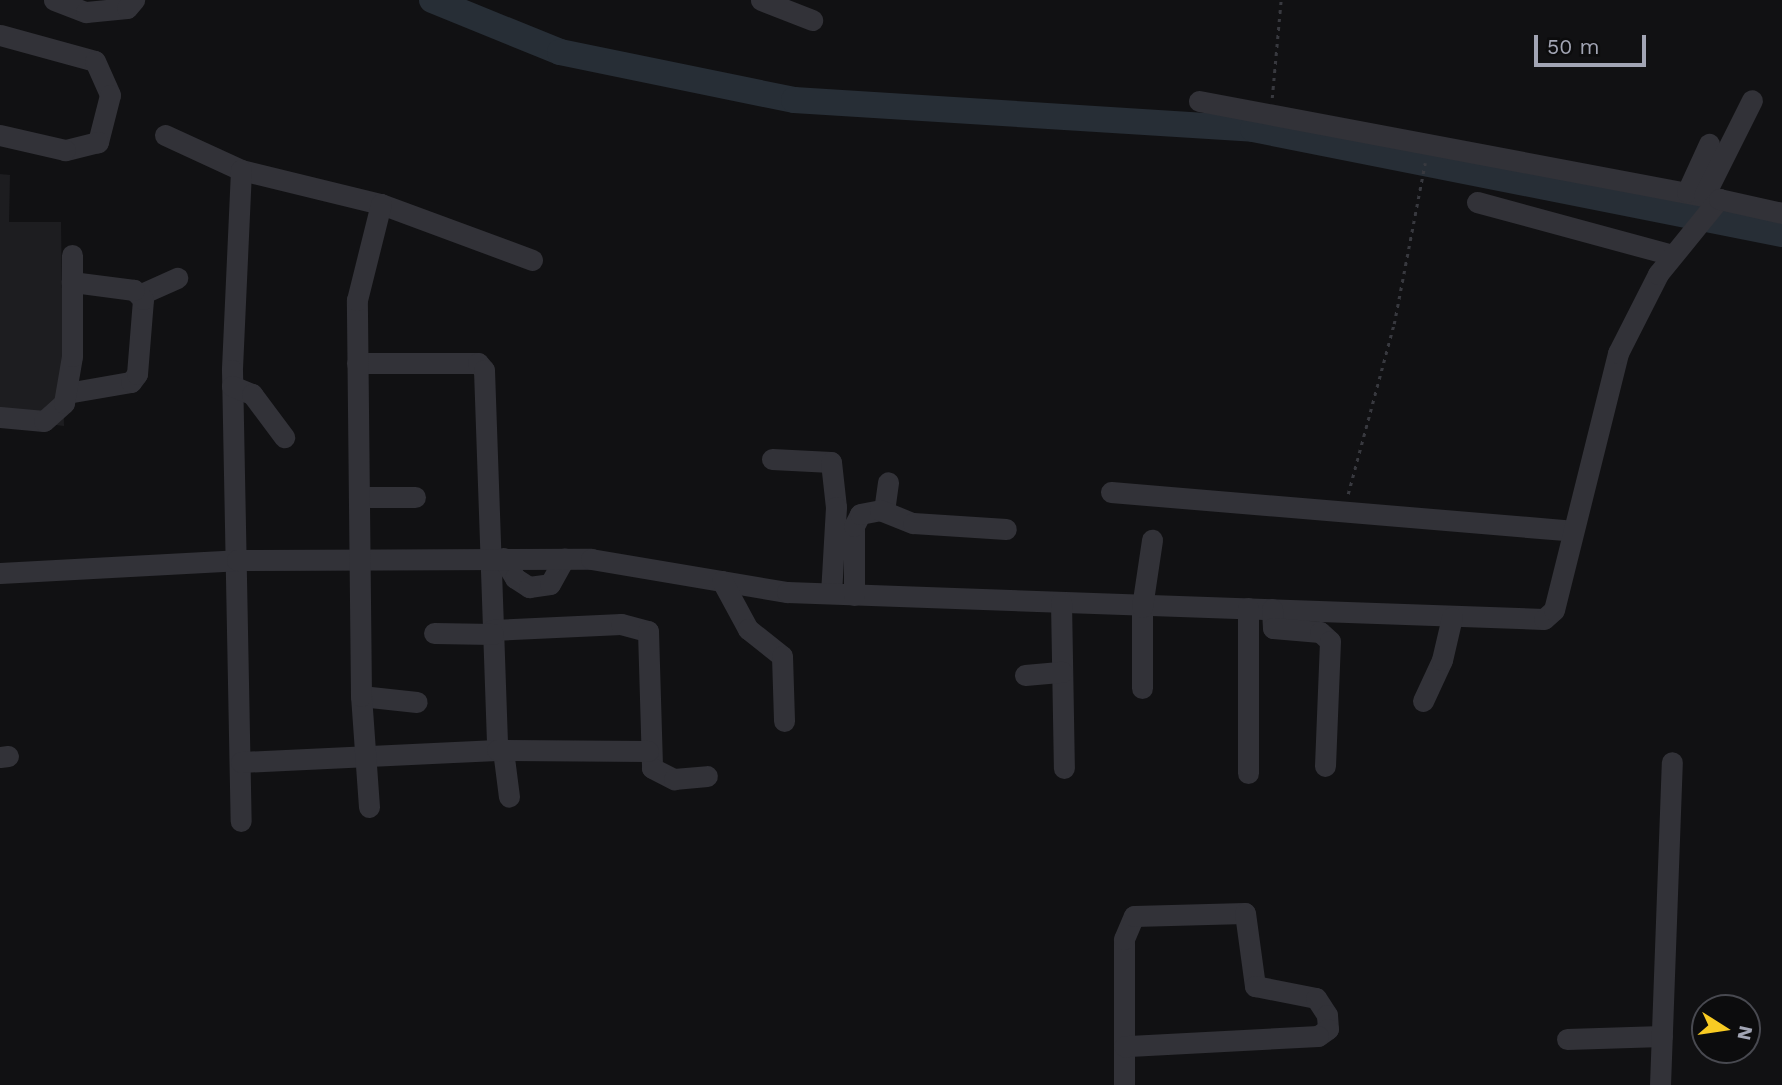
<!DOCTYPE html>
<html>
<head>
<meta charset="utf-8">
<style>
	body { margin:0 }
	#map { position:relative; width:1782px; height:1085px; overflow:hidden; background:#111113; font-family:"Work Sans",sans-serif }
	div>[style] { position:absolute }
	[style*='--x'] { left:calc(var(--x)*1px); top:calc(var(--y)*1px); width:calc(var(--w)*1px); rotate:calc(var(--a)*1deg) }
	.built>* { inset:0; background:#1d1d20 }
	.river>* { height:26px; margin:-13px; padding:0 13px; transform-origin:13px; border-radius:13px; background:#272e36 }
	.path>* { height:2.5px; margin-top:-1.25px; transform-origin:0; background:repeating-linear-gradient(90deg,#38393f 0 3.5px,transparent 0 8.5px) }
	.minor>* { height:21px; margin:-10.5px; padding:0 10.5px; transform-origin:10.5px; border-radius:10.5px; background:#323238 }
	span { translate:-50% -50%; white-space:nowrap; text-align:center; line-height:1.15; -webkit-text-stroke:5px #0c0c0d; paint-order:stroke }
	.north { position:absolute; left:1691px; top:994px; width:70px; height:70px; box-sizing:border-box; background:#0c0c0d; border:2px solid #484950; border-radius:50%; rotate:102deg; font-size:19px; font-weight:700; line-height:28px; text-align:center; color:#a2a5b4 }
	.north::after { content:''; display:block; margin:auto; width:24px; height:32px; background:#f8cb23; clip-path:polygon(50% 0,100% 100%,50% 72%,0 100%) }
	.scale { position:absolute; left:1534px; top:35px; width:112px; height:32px; box-sizing:border-box; border:4px solid #a2a5b4; border-top:0; padding-left:9px; font-size:21px; line-height:24px; white-space:nowrap; color:#a2a5b4; -webkit-text-stroke:5px #0c0c0d; paint-order:stroke }
</style>
</head>
<body>
<div id="map">
	<div class="built">
		<div style="clip-path:polygon(0 174px,10px 175px,9px 222px,61px 222px,64px 426px,0 418px)"></div>
	</div>
	<div class="river">
		<div style="--x:432;--y:0;--w:138;--a:22.1"></div>
		<div style="--x:560;--y:52;--w:239;--a:11.6"></div>
		<div style="--x:794;--y:100;--w:460;--a:3.6"></div>
		<div style="--x:1253;--y:129;--w:539;--a:11.23"></div>
	</div>
	<div class="path">
		<div style="--x:1272;--y:98;--w:98;--a:-84.8"></div>
		<div style="--x:1348;--y:494;--w:176;--a:-74.9"></div>
		<div style="--x:1394;--y:324;--w:164;--a:-79.1"></div>
	</div>
	<div class="minor">
		<div style="--x:54;--y:0;--w:34;--a:21"></div>
		<div style="--x:86;--y:12;--w:41;--a:-5.6"></div>
		<div style="--x:127;--y:8;--w:11;--a:-49"></div>
		<div style="--x:761;--y:0;--w:55;--a:21.4"></div>
		<div style="--x:0;--y:35;--w:98;--a:15.3"></div>
		<div style="--x:95;--y:61;--w:37;--a:66"></div>
		<div style="--x:110;--y:95;--w:49;--a:104.3"></div>
		<div style="--x:98;--y:142;--w:34;--a:166"></div>
		<div style="--x:65;--y:150;--w:67;--a:-167"></div>
		<div style="--x:1199;--y:101;--w:529;--a:10.67"></div>
		<div style="--x:165;--y:135;--w:84;--a:24.7"></div>
		<div style="--x:241;--y:170;--w:144;--a:13.7"></div>
		<div style="--x:381;--y:204;--w:161;--a:20.3"></div>
		<div style="--x:241;--y:170;--w:200;--a:92.6"></div>
		<div style="--x:232;--y:370;--w:451;--a:88.9"></div>
		<div style="--x:1687;--y:192;--w:53;--a:-65.4"></div>
		<div style="--x:1704;--y:196;--w:107;--a:-63.4"></div>
		<div style="--x:1477;--y:202;--w:202;--a:15.2"></div>
		<div style="--x:139;--y:295;--w:42;--a:-24.1"></div>
		<div style="--x:357;--y:363;--w:121;--a:0"></div>
		<div style="--x:478;--y:363;--w:9;--a:49"></div>
		<div style="--x:484;--y:370;--w:380;--a:88"></div>
		<div style="--x:232;--y:386;--w:22;--a:22"></div>
		<div style="--x:252;--y:394;--w:54;--a:53.3"></div>
		<div style="--x:67;--y:393;--w:65;--a:-9.8"></div>
		<div style="--x:131;--y:382;--w:10;--a:-53"></div>
		<div style="--x:137;--y:374;--w:75;--a:-85.4"></div>
		<div style="--x:143;--y:299;--w:13;--a:-135"></div>
		<div style="--x:134;--y:290;--w:63;--a:-172.6"></div>
		<div style="--x:0;--y:417;--w:44;--a:5.2"></div>
		<div style="--x:44;--y:421;--w:27;--a:-42"></div>
		<div style="--x:64;--y:403;--w:48;--a:-80.3"></div>
		<div style="--x:72;--y:356;--w:101;--a:-90"></div>
		<div style="--x:772;--y:459;--w:59;--a:2.9"></div>
		<div style="--x:831;--y:462;--w:45;--a:83.7"></div>
		<div style="--x:836;--y:507;--w:86;--a:93.3"></div>
		<div style="--x:1111;--y:492;--w:462;--a:4.8"></div>
		<div style="--x:359;--y:497;--w:56;--a:0"></div>
		<div style="--x:884;--y:511;--w:29;--a:-82"></div>
		<div style="--x:503;--y:558;--w:23;--a:59"></div>
		<div style="--x:515;--y:578;--w:17;--a:33"></div>
		<div style="--x:529;--y:587;--w:21;--a:-8"></div>
		<div style="--x:550;--y:584;--w:29;--a:-61"></div>
		<div style="--x:0;--y:573;--w:237;--a:-3.1"></div>
		<div style="--x:237;--y:560;--w:354;--a:-0.2"></div>
		<div style="--x:591;--y:559;--w:199;--a:9.6"></div>
		<div style="--x:787;--y:592;--w:757;--a:2.04"></div>
		<div style="--x:1544;--y:619;--w:13;--a:-42"></div>
		<div style="--x:1554;--y:610;--w:265;--a:-76"></div>
		<div style="--x:1618;--y:353;--w:89;--a:-63.1"></div>
		<div style="--x:1658;--y:274;--w:97;--a:-50.9"></div>
		<div style="--x:1719;--y:199;--w:65;--a:12.5"></div>
		<div style="--x:722;--y:581;--w:55;--a:61.6"></div>
		<div style="--x:748;--y:629;--w:43;--a:38.5"></div>
		<div style="--x:782;--y:656;--w:65;--a:88.2"></div>
		<div style="--x:854;--y:595;--w:69;--a:-90"></div>
		<div style="--x:854;--y:526;--w:13;--a:-63"></div>
		<div style="--x:860;--y:514;--w:20;--a:-11"></div>
		<div style="--x:880;--y:510;--w:35;--a:22"></div>
		<div style="--x:913;--y:523;--w:93;--a:3.7"></div>
		<div style="--x:1061;--y:602;--w:166;--a:89"></div>
		<div style="--x:1272;--y:609;--w:19;--a:87"></div>
		<div style="--x:1273;--y:628;--w:47;--a:4.9"></div>
		<div style="--x:1320;--y:632;--w:13;--a:42"></div>
		<div style="--x:1330;--y:641;--w:125;--a:92.3"></div>
		<div style="--x:492;--y:630;--w:129;--a:-2.7"></div>
		<div style="--x:621;--y:624;--w:28;--a:15"></div>
		<div style="--x:648;--y:631;--w:137;--a:88.3"></div>
		<div style="--x:652;--y:768;--w:25;--a:27"></div>
		<div style="--x:674;--y:779;--w:33;--a:-5"></div>
		<div style="--x:434;--y:633;--w:59;--a:1"></div>
		<div style="--x:1025;--y:675;--w:37;--a:-5"></div>
		<div style="--x:1142;--y:688;--w:81;--a:-90"></div>
		<div style="--x:1142;--y:607;--w:68;--a:-81.5"></div>
		<div style="--x:361;--y:696;--w:56;--a:6.1"></div>
		<div style="--x:1423;--y:701;--w:45;--a:-65.1"></div>
		<div style="--x:1442;--y:660;--w:44;--a:-76.9"></div>
		<div style="--x:503;--y:750;--w:47;--a:82.7"></div>
		<div style="--x:0;--y:757;--w:8;--a:-7"></div>
		<div style="--x:241;--y:762;--w:256;--a:-2.7"></div>
		<div style="--x:497;--y:750;--w:151;--a:0.4"></div>
		<div style="--x:1248;--y:773;--w:165;--a:-90"></div>
		<div style="--x:369;--y:807;--w:111;--a:-94.1"></div>
		<div style="--x:361;--y:696;--w:396;--a:-90.6"></div>
		<div style="--x:357;--y:300;--w:99;--a:-76"></div>
		<div style="--x:1567;--y:1039;--w:95;--a:-1.8"></div>
		<div style="--x:1124;--y:1085;--w:146;--a:-90"></div>
		<div style="--x:1124;--y:939;--w:25;--a:-67"></div>
		<div style="--x:1134;--y:916;--w:111;--a:-1.5"></div>
		<div style="--x:1245;--y:913;--w:74;--a:82.2"></div>
		<div style="--x:1255;--y:986;--w:62;--a:11.1"></div>
		<div style="--x:1316;--y:998;--w:20;--a:57"></div>
		<div style="--x:1327;--y:1015;--w:14;--a:86"></div>
		<div style="--x:1328;--y:1029;--w:12;--a:145"></div>
		<div style="--x:1318;--y:1036;--w:194;--a:177"></div>
		<div style="--x:1660;--y:1085;--w:323;--a:-87.9"></div>
	</div>
	<div class="north">N</div>
	<div class="scale">50 m</div>
</div>
</body>
</html>
